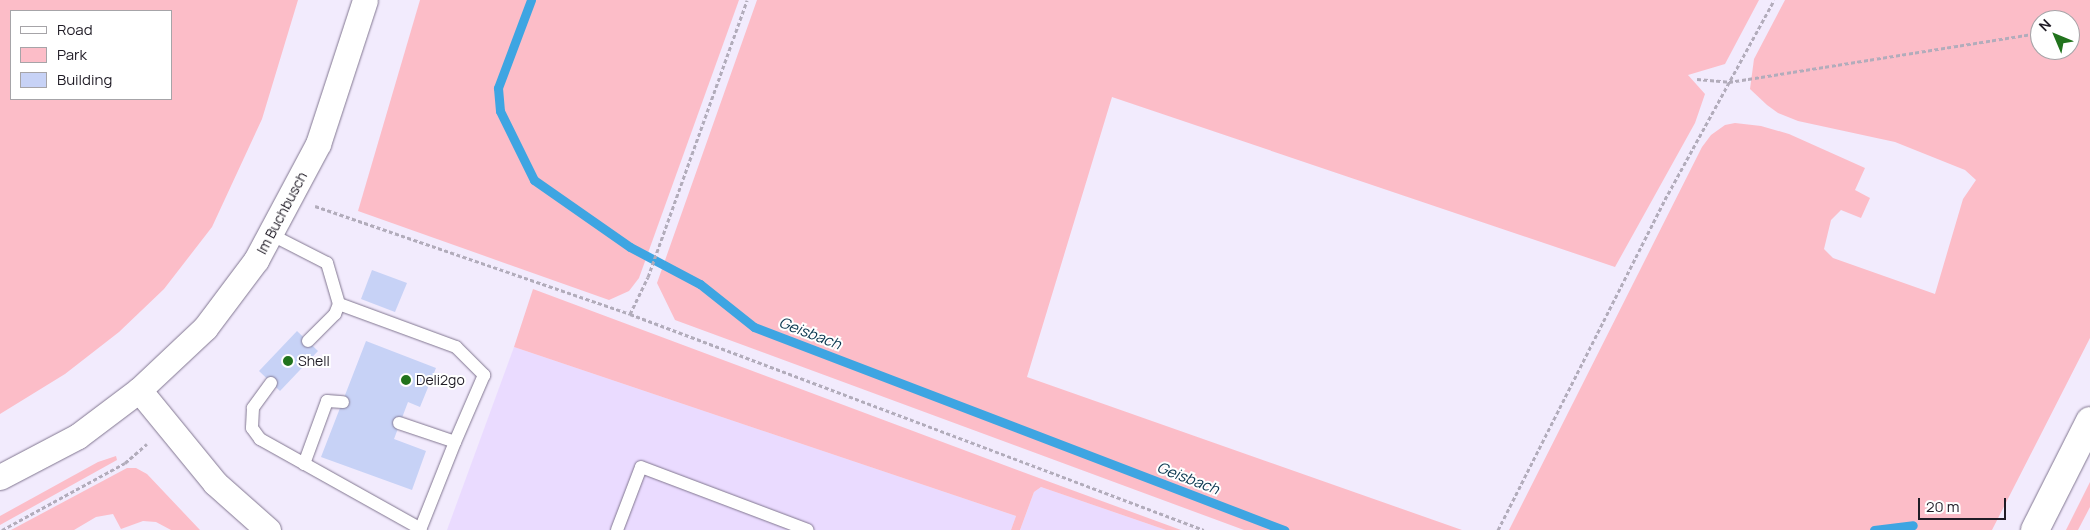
<!DOCTYPE html>
<html>
<head>
<meta charset="utf-8">
<style>
	body { margin:0 }
	#map { position:relative; width:2090px; height:530px; overflow:hidden; background:#f2ebfd; font-family:Manrope,sans-serif }
	div>[style] { position:absolute }
	[style*='--x'] { left:calc(var(--x)*1px); top:calc(var(--y)*1px); width:calc(var(--w)*1px); rotate:calc(var(--a)*1deg) }
	.built>* { inset:0; background:#eadbff }
	.green>* { inset:0; background:#fcbdc8 }
	.stream>* { height:9px; margin:-4.5px; padding:0 4.5px; transform-origin:4.5px; border-radius:4.5px; background:#3ea5e2 }
	.building>* { inset:0; background:#c7d2f6 }
	.path>* { height:3px; margin-top:-1.5px; transform-origin:0; background:repeating-linear-gradient(90deg,#b2acbb 0 4px,transparent 0 6.5px) }
	.roads { filter:drop-shadow(0 0 1px #817690) drop-shadow(0 0 1px #817690) }
	.service>* { height:12px; margin:-6px; padding:0 6px; transform-origin:6px; border-radius:6px; background:#fff }
	.minor>* { height:25px; margin:-12.5px; padding:0 12.5px; transform-origin:12.5px; border-radius:12.5px; background:#fff }
	.motorway>* { height:28px; margin:-14px; padding:0 14px; transform-origin:14px; border-radius:14px; background:#fff }
	.dots>* { width:14px; height:14px; translate:-50% -50%; box-sizing:border-box; border:2px solid #fff; border-radius:50% }
	span { translate:-50% -50%; white-space:nowrap; text-align:center; line-height:1.15; -webkit-text-stroke:4px #fff; paint-order:stroke }
	.street-label { font-size:14px; color:#201c26 }
	.poi-label { font-size:14px; color:#201c26 }
	.left { translate:0 -50%; text-align:left }
	.water-label { font-size:15px; color:#0a364f; font-style:italic }
	.legend { position:absolute; left:10px; top:10px; width:162px; height:90px; box-sizing:border-box; background:#fff; border:1px solid #a6a4a8; margin:0; padding:6px 9px; list-style:none; font-size:15px; color:#201c26 }
	.legend li { display:flex; align-items:center; gap:10px; height:25px }
	.legend b { width:25px; border:1px solid #a6a4a8 }
	.north { position:absolute; left:2030px; top:10px; width:50px; height:50px; box-sizing:border-box; background:#fff; border:1px solid #a6a4a8; border-radius:50%; rotate:315deg; font-size:14px; font-weight:700; line-height:20px; text-align:center; color:#201c26 }
	.north::after { content:''; display:block; margin:auto; width:18px; height:22px; background:#21731d; clip-path:polygon(50% 0,100% 100%,50% 72%,0 100%) }
	.scale { position:absolute; left:1918px; top:498px; width:88px; height:22px; box-sizing:border-box; border:2px solid #201c26; border-top:0; padding-left:6px; font-size:15px; line-height:18px; white-space:nowrap; color:#201c26; -webkit-text-stroke:4px #fff; paint-order:stroke }
</style>
</head>
<body>
<div id="map">
	<div class="built">
		<div style="clip-path:polygon(514px 347px,1016px 516px,1011px 530px,447px 530px)"></div>
		<div style="clip-path:polygon(1041px 487px,1166px 530px,1020px 530px,1034px 492px)"></div>
	</div>
	<div class="green">
		<div style="clip-path:polygon(evenodd,0 0,298px 0,262px 119px,212px 227px,164px 289px,119px 332px,65px 374px,0 414px,0 0,11px 11px,171px 11px,171px 99px,11px 99px,11px 11px)"></div>
		<div style="clip-path:polygon(420px 0,739px 0,639px 278px,629px 291px,609px 300px,358px 211px)"></div>
		<div style="clip-path:polygon(757px 0,1759px 0,1725px 64px,1688px 75px,1705px 94px,1695px 123px,1615px 267px,1112px 97px,1027px 377px,1462px 530px,1244px 530px,675px 320px,657px 283px)"></div>
		<div style="clip-path:polygon(evenodd,1785px 0,2090px 0,2090px 338px,1992px 530px,1509px 530px,1702px 147px,1711px 135px,1725px 125px,1735px 123px,1761px 126px,1789px 134px,1865px 168px,1855px 190px,1870px 198px,1861px 218px,1841px 210px,1831px 220px,1824px 249px,1833px 258px,1935px 294px,1963px 199px,1976px 180px,1965px 170px,1895px 142px,1798px 121px,1778px 113px,1767px 105px,1750px 89px,1754px 59px,1785px 0,2040px 20px,2070px 20px,2070px 50px,2040px 50px,2040px 20px)"></div>
		<div style="clip-path:polygon(533px 289px,1039px 478px,1181px 530px,1166px 530px,1041px 487px,1034px 492px,1020px 530px,1011px 530px,1016px 516px,514px 347px)"></div>
		<div style="clip-path:polygon(116px 456px,117px 460px,0 525px,0 516px,98px 462px)"></div>
		<div style="clip-path:polygon(127px 468px,136px 468px,147px 474px,200px 530px,171px 530px,156px 522px,143px 521px,121px 529px,113px 514px,96px 517px,74px 530px,11px 530px)"></div>
		<div style="clip-path:polygon(2090px 482px,2090px 507px,2078px 530px,2066px 530px)"></div>
	</div>
	<div class="stream">
		<div style="--x:531;--y:0;--w:94;--a:110.6"></div>
		<div style="--x:498;--y:88;--w:23;--a:85"></div>
		<div style="--x:500;--y:111;--w:77;--a:63.8"></div>
		<div style="--x:534;--y:180;--w:117;--a:34.9"></div>
		<div style="--x:630;--y:247;--w:79;--a:27.9"></div>
		<div style="--x:700;--y:284;--w:69;--a:38.5"></div>
		<div style="--x:754;--y:327;--w:568;--a:20.96"></div>
		<div style="--x:1874;--y:530;--w:39;--a:-7"></div>
	</div>
	<div class="building">
		<div style="clip-path:polygon(372px 270px,407px 283px,395px 312px,361px 299px)"></div>
		<div style="clip-path:polygon(297px 331px,318px 351px,280px 391px,259px 371px)"></div>
		<div style="clip-path:polygon(366px 341px,436px 368px,420px 407px,408px 402px,394px 439px,426px 451px,412px 490px,321px 457px)"></div>
	</div>
	<div class="path">
		<div style="--x:2070;--y:28;--w:3;--a:0"></div>
		<div style="--x:1697;--y:79;--w:32;--a:5"></div>
		<div style="--x:1729;--y:82;--w:315;--a:-9"></div>
		<div style="--x:315;--y:206;--w:333;--a:18.9"></div>
		<div style="--x:630;--y:314;--w:613;--a:20.62"></div>
		<div style="--x:630;--y:314;--w:41;--a:-64.1"></div>
		<div style="--x:648;--y:277;--w:294;--a:-70.3"></div>
		<div style="--x:2;--y:530;--w:140;--a:-28.6"></div>
		<div style="--x:125;--y:463;--w:29;--a:-41"></div>
		<div style="--x:1498;--y:530;--w:377;--a:-63.2"></div>
		<div style="--x:1668;--y:194;--w:221;--a:-61.3"></div>
	</div>
	<div class="roads">
		<div class="service">
			<div style="--x:270;--y:234;--w:64;--a:27"></div>
			<div style="--x:327;--y:263;--w:43;--a:73.7"></div>
			<div style="--x:339;--y:304;--w:125;--a:20.2"></div>
			<div style="--x:456;--y:347;--w:40;--a:45"></div>
			<div style="--x:484;--y:375;--w:73;--a:113.4"></div>
			<div style="--x:455;--y:442;--w:95;--a:111.7"></div>
			<div style="--x:308;--y:341;--w:38;--a:-45"></div>
			<div style="--x:335;--y:314;--w:11;--a:-68"></div>
			<div style="--x:271;--y:383;--w:31;--a:126"></div>
			<div style="--x:253;--y:408;--w:20;--a:93"></div>
			<div style="--x:252;--y:428;--w:14;--a:54"></div>
			<div style="--x:260;--y:439;--w:184;--a:29.2"></div>
			<div style="--x:399;--y:423;--w:59;--a:18.7"></div>
			<div style="--x:304;--y:464;--w:67;--a:-69.9"></div>
			<div style="--x:327;--y:401;--w:16;--a:4"></div>
			<div style="--x:617;--y:530;--w:67;--a:-69.1"></div>
			<div style="--x:641;--y:467;--w:178;--a:20.7"></div>
		</div>
		<div class="minor">
			<div style="--x:139;--y:390;--w:120;--a:50.7"></div>
			<div style="--x:215;--y:483;--w:71;--a:41.6"></div>
			<div style="--x:0;--y:477;--w:88;--a:-27.7"></div>
			<div style="--x:78;--y:436;--w:76;--a:-37"></div>
			<div style="--x:139;--y:390;--w:91;--a:-43.2"></div>
			<div style="--x:205;--y:328;--w:85;--a:-53.1"></div>
			<div style="--x:256;--y:260;--w:132;--a:-61.9"></div>
			<div style="--x:318;--y:144;--w:151;--a:-71.9"></div>
		</div>
		<div class="motorway">
			<div style="--x:2035;--y:530;--w:122;--a:-63.2"></div>
		</div>
	</div>
	<div class="dots">
		<div style="left:288px;top:361px;background:#21731d"></div>
		<div style="left:406px;top:380px;background:#21731d"></div>
	</div>
	<div class="street-label">
		<span style="left:282px;top:213px;rotate:-62deg">Im Buchbusch</span>
	</div>
	<div class="poi-label">
		<span class="left" style="left:298px;top:361px">Shell</span>
		<span class="left" style="left:416px;top:380px">Deli2go</span>
	</div>
	<div class="water-label">
		<span style="left:810px;top:333px;rotate:21deg">Geisbach</span>
		<span style="left:1188px;top:478px;rotate:21deg">Geisbach</span>
	</div>
	<ul class="legend">
	<li><b style="height:6px;background:#fff"></b>Road</li>
	<li><b style="height:14px;background:#fcbdc8"></b>Park</li>
	<li><b style="height:14px;background:#c7d2f6"></b>Building</li>
	</ul>
	<div class="north">N</div>
	<div class="scale">20 m</div>
</div>
</body>
</html>
